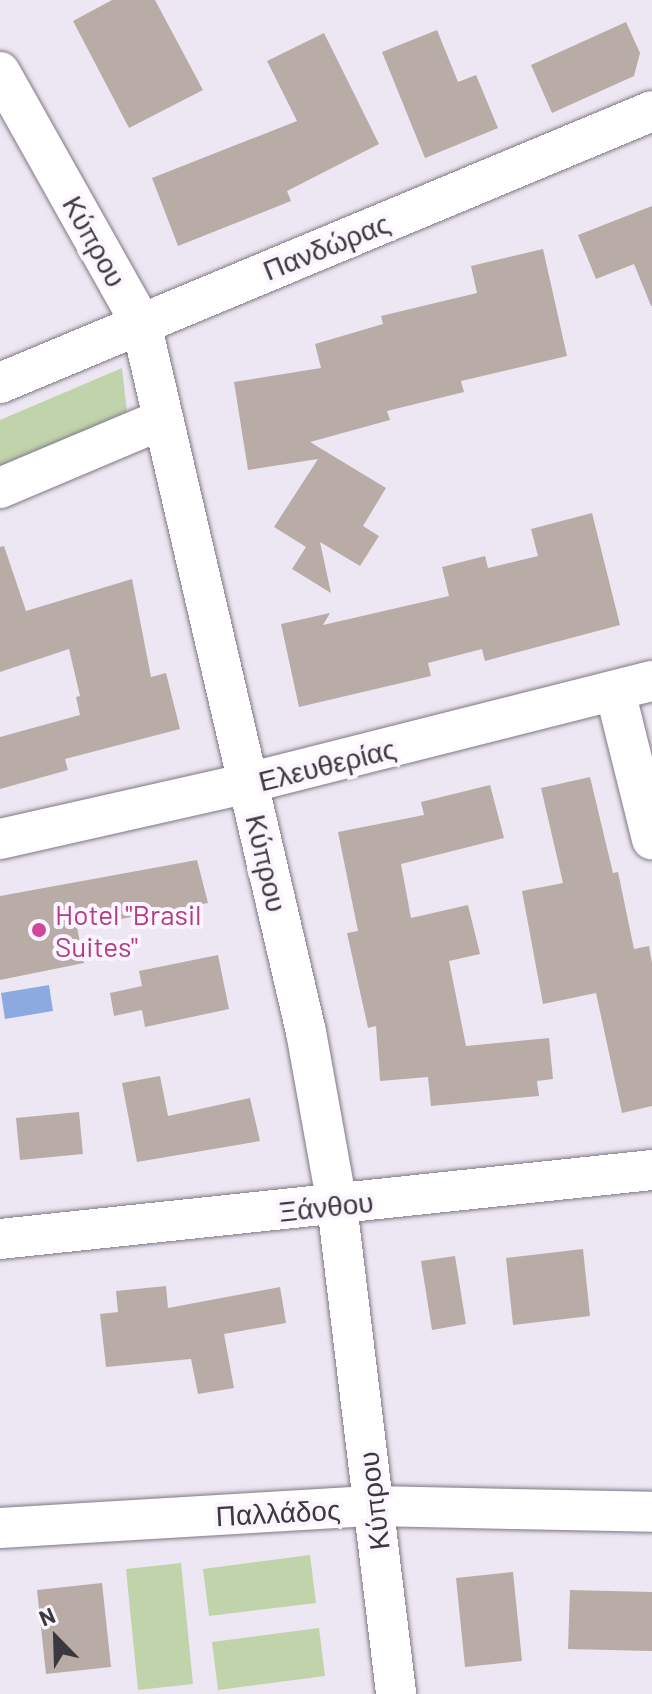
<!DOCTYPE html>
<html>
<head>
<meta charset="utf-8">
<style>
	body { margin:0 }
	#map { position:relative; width:652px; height:1694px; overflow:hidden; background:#ede7f3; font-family:Barlow,sans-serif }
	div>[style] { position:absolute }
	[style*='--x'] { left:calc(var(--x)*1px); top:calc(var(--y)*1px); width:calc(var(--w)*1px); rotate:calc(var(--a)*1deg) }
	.green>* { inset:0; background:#c1d3ab }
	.water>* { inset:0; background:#8caadf }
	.building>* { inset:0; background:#b9aca6 }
	.roads { filter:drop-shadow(0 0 2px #7e7883) drop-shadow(0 0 2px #7e7883) }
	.minor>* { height:40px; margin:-20px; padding:0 20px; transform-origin:20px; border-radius:20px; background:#fff }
	.dots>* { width:22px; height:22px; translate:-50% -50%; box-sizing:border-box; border:4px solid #faf5ff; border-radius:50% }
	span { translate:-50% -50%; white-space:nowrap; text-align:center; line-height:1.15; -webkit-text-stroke:8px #faf5ff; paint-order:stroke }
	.street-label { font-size:28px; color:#3c393e }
	.hotel-label { font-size:28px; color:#b23c85 }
	.left { translate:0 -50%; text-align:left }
	.north { position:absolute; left:16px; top:1598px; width:80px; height:80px; -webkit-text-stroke:6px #faf5ff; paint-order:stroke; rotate:337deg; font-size:22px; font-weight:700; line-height:32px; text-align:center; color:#3c393e }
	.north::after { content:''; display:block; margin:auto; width:28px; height:36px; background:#3c393e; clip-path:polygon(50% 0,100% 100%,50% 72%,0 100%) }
</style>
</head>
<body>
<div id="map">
	<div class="green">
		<div style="clip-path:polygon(122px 368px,127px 412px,0 466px,0 420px)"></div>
		<div style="clip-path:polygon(310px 1555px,316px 1603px,209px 1616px,203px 1569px)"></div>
		<div style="clip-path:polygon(181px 1563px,193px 1684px,138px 1690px,126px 1569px)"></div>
		<div style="clip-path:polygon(319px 1628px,325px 1676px,218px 1690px,212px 1642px)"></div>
	</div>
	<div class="water">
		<div style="clip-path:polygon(49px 985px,53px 1011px,5px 1019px,1px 993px)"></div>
	</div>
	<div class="building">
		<div style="clip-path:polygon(112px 0,155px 0,203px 90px,129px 128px,73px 21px)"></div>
		<div style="clip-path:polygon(626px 22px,640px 53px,634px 76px,552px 113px,531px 65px)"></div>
		<div style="clip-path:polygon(437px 30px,458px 82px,476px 75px,498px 128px,425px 158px,382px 52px)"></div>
		<div style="clip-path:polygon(324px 33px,379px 144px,287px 191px,291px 201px,178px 246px,152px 178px,297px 121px,267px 61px)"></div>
		<div style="clip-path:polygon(652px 206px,652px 306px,651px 306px,634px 264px,596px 279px,578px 235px)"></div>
		<div style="clip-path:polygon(543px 249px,567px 356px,461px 381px,464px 392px,387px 411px,390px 420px,310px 442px,386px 488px,363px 526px,379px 536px,360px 566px,320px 542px,331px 593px,292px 569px,306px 547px,274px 527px,318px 459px,248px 470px,234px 382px,321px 368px,315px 344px,383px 324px,381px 316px,477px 293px,471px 266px)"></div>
		<div style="clip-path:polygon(592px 513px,620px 625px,485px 661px,482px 649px,428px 663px,431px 676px,299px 707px,281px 624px,330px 613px,323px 625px,449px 596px,442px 567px,485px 556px,488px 568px,538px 556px,531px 529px)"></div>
		<div style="clip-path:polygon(4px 546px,26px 611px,132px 579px,151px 677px,166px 673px,180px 729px,65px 759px,68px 770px,0 789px,0 737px,80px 715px,76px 697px,80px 696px,69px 649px,0 672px,0 547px)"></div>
		<div style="clip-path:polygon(590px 777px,613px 873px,618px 872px,634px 949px,649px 946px,652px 963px,652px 1106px,622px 1113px,596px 993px,543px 1004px,522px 891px,563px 883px,541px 788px)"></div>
		<div style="clip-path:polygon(490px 785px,504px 838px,401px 864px,411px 918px,468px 905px,480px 954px,449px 961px,466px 1046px,549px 1038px,553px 1079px,537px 1081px,539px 1096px,431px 1106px,428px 1077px,380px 1081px,376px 1026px,368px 1028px,347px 933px,358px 931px,338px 832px,424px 815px,421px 802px)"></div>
		<div style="clip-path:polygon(197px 860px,208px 903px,77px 927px,84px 963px,0 980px,0 896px)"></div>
		<div style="clip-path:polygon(218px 955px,229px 1009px,145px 1027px,142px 1010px,114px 1016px,110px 993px,142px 986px,139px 971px)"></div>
		<div style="clip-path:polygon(160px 1076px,168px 1116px,250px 1098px,260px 1141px,137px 1162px,122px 1083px)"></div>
		<div style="clip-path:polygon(79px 1112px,83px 1154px,20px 1160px,16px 1118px)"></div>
		<div style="clip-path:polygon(583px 1249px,590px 1316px,513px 1325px,506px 1258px)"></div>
		<div style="clip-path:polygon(455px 1256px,466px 1324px,432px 1330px,421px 1261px)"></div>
		<div style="clip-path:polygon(166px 1286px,168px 1308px,280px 1287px,286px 1323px,224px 1334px,234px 1388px,198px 1394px,191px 1359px,106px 1367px,100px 1314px,118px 1312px,116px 1291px)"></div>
		<div style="clip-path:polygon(513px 1572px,522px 1661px,465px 1667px,456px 1578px)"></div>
		<div style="clip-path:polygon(102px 1583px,111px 1667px,46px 1674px,37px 1590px)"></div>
		<div style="clip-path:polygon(570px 1590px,652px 1592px,652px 1651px,568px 1649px)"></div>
	</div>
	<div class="roads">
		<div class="minor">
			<div style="--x:0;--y:72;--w:288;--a:60.7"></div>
			<div style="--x:141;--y:323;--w:728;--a:76.9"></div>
			<div style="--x:306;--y:1032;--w:176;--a:79.8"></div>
			<div style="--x:337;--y:1205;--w:493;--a:83.1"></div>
			<div style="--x:0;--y:383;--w:706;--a:-22.64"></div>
			<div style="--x:0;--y:488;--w:175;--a:-22.9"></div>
			<div style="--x:615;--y:691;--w:153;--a:76"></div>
			<div style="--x:0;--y:839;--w:254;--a:-12.7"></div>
			<div style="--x:248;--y:783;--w:417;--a:-14.2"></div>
			<div style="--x:0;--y:1239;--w:656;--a:-6.04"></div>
			<div style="--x:0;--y:1528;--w:374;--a:-3.4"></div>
			<div style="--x:373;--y:1506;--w:279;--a:1.2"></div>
		</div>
	</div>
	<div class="dots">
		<div style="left:39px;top:930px;background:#d1479c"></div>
	</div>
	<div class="street-label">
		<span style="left:95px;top:241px;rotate:61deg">Κύπρου</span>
		<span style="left:326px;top:246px;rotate:-22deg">Πανδώρας</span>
		<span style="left:327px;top:764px;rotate:-14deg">Ελευθερίας</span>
		<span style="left:267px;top:863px;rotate:77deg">Κύπρου</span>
		<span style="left:326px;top:1206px;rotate:-6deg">Ξάνθου</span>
		<span style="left:373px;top:1501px;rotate:-97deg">Κύπρου</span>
		<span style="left:278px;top:1512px;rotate:-3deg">Παλλάδος</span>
	</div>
	<div class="hotel-label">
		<span class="left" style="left:55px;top:930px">Hotel "Brasil<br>Suites"</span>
	</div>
	<div class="north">N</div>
</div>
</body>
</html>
